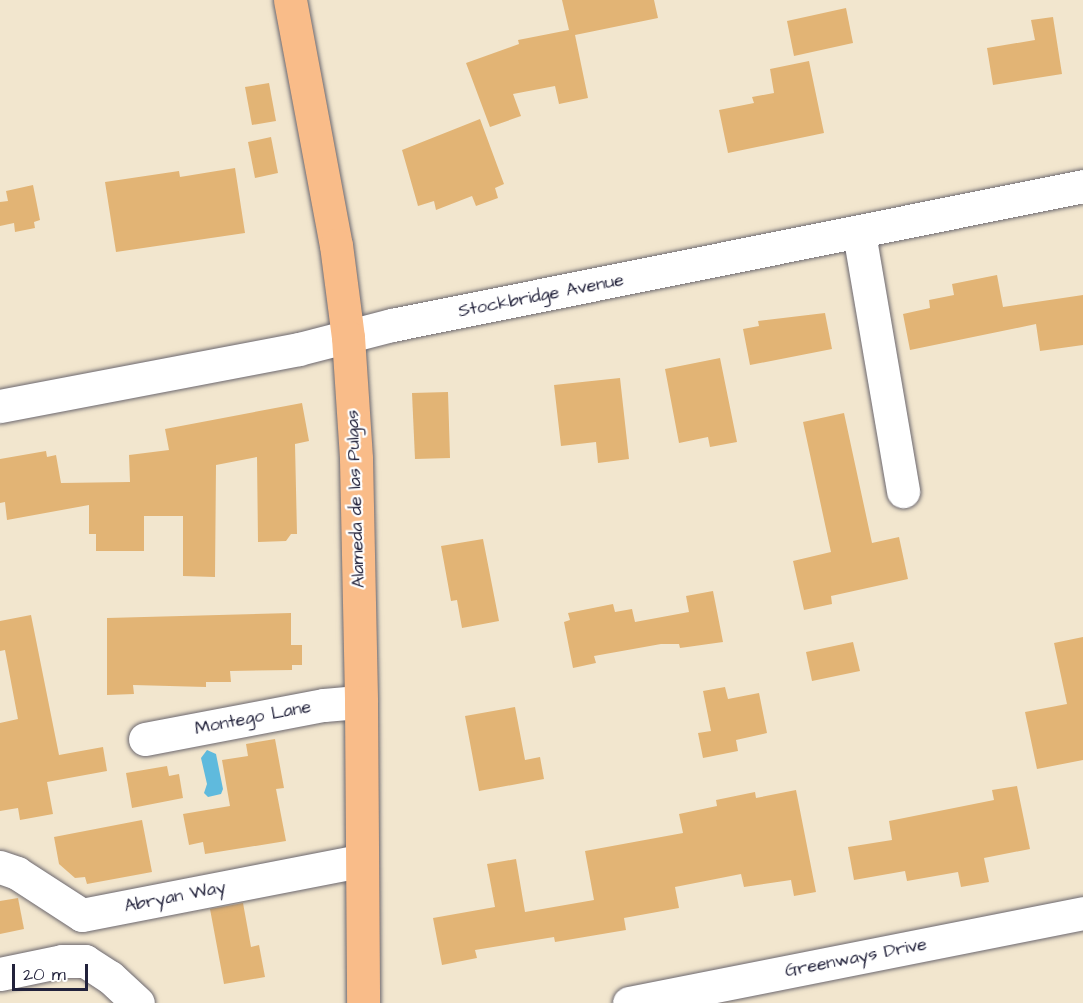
<!DOCTYPE html>
<html>
<head>
<meta charset="utf-8">
<style>
	body { margin:0 }
	#map { position:relative; width:1083px; height:1003px; overflow:hidden; background:#f2e6ce; font-family:"Architects Daughter",sans-serif }
	div>[style] { position:absolute }
	[style*='--x'] { left:calc(var(--x)*1px); top:calc(var(--y)*1px); width:calc(var(--w)*1px); rotate:calc(var(--a)*1deg) }
	.water>* { inset:0; background:#5fbadd }
	.building>* { inset:0; background:#e2b475 }
	.roads { filter:drop-shadow(0 0 2px #6b676e) drop-shadow(0 0 2px #6b676e) }
	.minor>* { height:33px; margin:-16.5px; padding:0 16.5px; transform-origin:16.5px; border-radius:16.5px; background:#fff }
	.major>* { height:33px; margin:-16.5px; padding:0 16.5px; transform-origin:16.5px; border-radius:16.5px; background:#f9bc89 }
	span { translate:-50% -50%; white-space:nowrap; text-align:center; line-height:1.15; -webkit-text-stroke:4.5px #fff; paint-order:stroke }
	.street-label { font-size:18px; color:#22223b }
	.scale { position:absolute; left:12px; top:964px; width:76px; height:27px; box-sizing:border-box; border:3px solid #22223b; border-top:0; padding-left:8px; font-size:18px; line-height:21px; white-space:nowrap; color:#22223b; -webkit-text-stroke:4px #fff; paint-order:stroke }
</style>
</head>
<body>
<div id="map">
	<div class="water">
		<div style="clip-path:polygon(207px 750px,216px 754px,223px 789px,221px 794px,208px 797px,204px 793px,207px 784px,201px 758px)"></div>
	</div>
	<div class="building">
		<div style="clip-path:polygon(562px 0,654px 0,658px 18px,575px 35px,588px 98px,559px 104px,555px 86px,513px 94px,521px 116px,490px 127px,466px 63px,519px 44px,518px 40px,569px 30px)"></div>
		<div style="clip-path:polygon(846px 8px,853px 43px,794px 56px,787px 21px)"></div>
		<div style="clip-path:polygon(1053px 17px,1062px 74px,993px 85px,987px 48px,1035px 40px,1031px 20px)"></div>
		<div style="clip-path:polygon(809px 61px,824px 133px,728px 153px,719px 110px,754px 103px,752px 97px,774px 93px,770px 69px)"></div>
		<div style="clip-path:polygon(269px 83px,276px 121px,252px 125px,245px 87px)"></div>
		<div style="clip-path:polygon(480px 119px,504px 184px,495px 188px,498px 198px,476px 206px,472px 196px,436px 210px,434px 201px,418px 206px,402px 150px)"></div>
		<div style="clip-path:polygon(271px 137px,278px 173px,255px 178px,248px 142px)"></div>
		<div style="clip-path:polygon(235px 168px,245px 233px,116px 252px,105px 182px,179px 171px,180px 177px)"></div>
		<div style="clip-path:polygon(33px 185px,40px 220px,34px 222px,35px 228px,15px 232px,14px 223px,0 226px,0 202px,8px 201px,6px 191px)"></div>
		<div style="clip-path:polygon(997px 275px,1003px 307px,1083px 295px,1083px 345px,1040px 351px,1036px 324px,910px 350px,903px 314px,930px 308px,929px 300px,954px 295px,952px 284px)"></div>
		<div style="clip-path:polygon(825px 313px,832px 349px,750px 365px,743px 329px,759px 326px,758px 321px)"></div>
		<div style="clip-path:polygon(720px 358px,737px 442px,710px 447px,708px 437px,679px 443px,665px 369px)"></div>
		<div style="clip-path:polygon(620px 378px,629px 459px,598px 463px,596px 442px,561px 446px,554px 385px)"></div>
		<div style="clip-path:polygon(448px 392px,450px 458px,415px 459px,412px 393px)"></div>
		<div style="clip-path:polygon(302px 403px,309px 441px,295px 444px,297px 534px,291px 534px,286px 541px,258px 542px,257px 457px,216px 465px,215px 577px,183px 576px,183px 516px,144px 516px,144px 551px,96px 551px,96px 534px,89px 534px,89px 505px,7px 520px,5px 502px,0 503px,0 459px,46px 451px,47px 457px,56px 455px,61px 483px,130px 482px,129px 455px,169px 450px,165px 429px)"></div>
		<div style="clip-path:polygon(844px 413px,872px 543px,899px 537px,908px 579px,831px 596px,832px 604px,804px 610px,793px 561px,831px 552px,803px 422px)"></div>
		<div style="clip-path:polygon(483px 539px,499px 621px,462px 628px,457px 600px,451px 601px,441px 546px)"></div>
		<div style="clip-path:polygon(713px 591px,723px 642px,680px 648px,679px 644px,661px 644px,594px 656px,596px 663px,573px 668px,564px 622px,570px 620px,568px 613px,613px 604px,615px 612px,632px 609px,635px 622px,689px 612px,686px 596px)"></div>
		<div style="clip-path:polygon(291px 613px,291px 645px,302px 645px,302px 665px,292px 665px,292px 670px,230px 671px,231px 682px,206px 682px,206px 687px,133px 685px,134px 694px,107px 695px,107px 618px)"></div>
		<div style="clip-path:polygon(31px 615px,59px 755px,103px 747px,107px 771px,47px 782px,53px 814px,20px 820px,18px 808px,0 811px,0 723px,18px 719px,5px 650px,0 651px,0 621px)"></div>
		<div style="clip-path:polygon(1083px 637px,1083px 760px,1037px 769px,1025px 712px,1067px 704px,1054px 643px)"></div>
		<div style="clip-path:polygon(853px 642px,860px 671px,812px 681px,806px 652px)"></div>
		<div style="clip-path:polygon(725px 687px,728px 699px,759px 693px,767px 733px,736px 740px,738px 751px,703px 758px,698px 733px,711px 731px,703px 691px)"></div>
		<div style="clip-path:polygon(515px 707px,525px 760px,540px 757px,544px 779px,479px 791px,465px 716px)"></div>
		<div style="clip-path:polygon(275px 739px,284px 788px,276px 789px,286px 841px,205px 854px,203px 842px,189px 845px,183px 814px,230px 806px,222px 760px,248px 756px,246px 744px)"></div>
		<div style="clip-path:polygon(167px 766px,169px 776px,179px 774px,183px 798px,132px 808px,126px 773px)"></div>
		<div style="clip-path:polygon(1017px 786px,1030px 849px,984px 858px,989px 882px,961px 887px,958px 872px,907px 881px,905px 871px,854px 880px,848px 847px,892px 840px,889px 821px,994px 800px,992px 790px)"></div>
		<div style="clip-path:polygon(796px 790px,816px 892px,794px 896px,791px 880px,744px 887px,741px 874px,675px 887px,679px 908px,624px 918px,626px 930px,555px 942px,554px 937px,475px 950px,477px 958px,442px 965px,433px 918px,495px 907px,487px 864px,516px 859px,525px 912px,594px 900px,585px 851px,683px 833px,679px 814px,717px 806px,716px 800px,755px 792px,756px 798px)"></div>
		<div style="clip-path:polygon(142px 820px,152px 872px,87px 884px,85px 877px,75px 878px,59px 864px,54px 837px)"></div>
		<div style="clip-path:polygon(18px 898px,24px 929px,0 934px,0 901px)"></div>
		<div style="clip-path:polygon(243px 903px,251px 947px,259px 945px,265px 977px,224px 984px,210px 909px)"></div>
	</div>
	<div class="roads">
		<div class="minor">
			<div style="--x:859;--y:233;--w:262;--a:80.3"></div>
			<div style="--x:0;--y:406;--w:304;--a:-10.8"></div>
			<div style="--x:299;--y:349;--w:96;--a:-14.5"></div>
			<div style="--x:392;--y:325;--w:705;--a:-11.37"></div>
			<div style="--x:145;--y:739;--w:182;--a:-10.8"></div>
			<div style="--x:324;--y:705;--w:37;--a:-5"></div>
			<div style="--x:0;--y:867;--w:18;--a:19"></div>
			<div style="--x:17;--y:873;--w:77;--a:32.9"></div>
			<div style="--x:82;--y:915;--w:284;--a:-11"></div>
			<div style="--x:0;--y:974;--w:63;--a:-11.8"></div>
			<div style="--x:62;--y:961;--w:23;--a:0"></div>
			<div style="--x:85;--y:961;--w:30;--a:33"></div>
			<div style="--x:110;--y:977;--w:38;--a:43"></div>
			<div style="--x:629;--y:1003;--w:463;--a:-11.2"></div>
		</div>
		<div class="major">
			<div style="--x:290;--y:0;--w:249;--a:79.4"></div>
			<div style="--x:336;--y:245;--w:93;--a:82.6"></div>
			<div style="--x:348;--y:337;--w:122;--a:86.2"></div>
			<div style="--x:356;--y:459;--w:243;--a:88.8"></div>
			<div style="--x:361;--y:702;--w:301;--a:89.6"></div>
		</div>
	</div>
	<div class="street-label">
		<span style="left:541px;top:296px;rotate:-11deg">Stockbridge Avenue</span>
		<span style="left:356px;top:499px;rotate:-92deg">Alameda de las Pulgas</span>
		<span style="left:253px;top:718px;rotate:-11deg">Montego Lane</span>
		<span style="left:175px;top:897px;rotate:-11deg">Abryan Way</span>
		<span style="left:856px;top:958px;rotate:-11deg">Greenways Drive</span>
	</div>
	<div class="scale">20 m</div>
</div>
</body>
</html>
